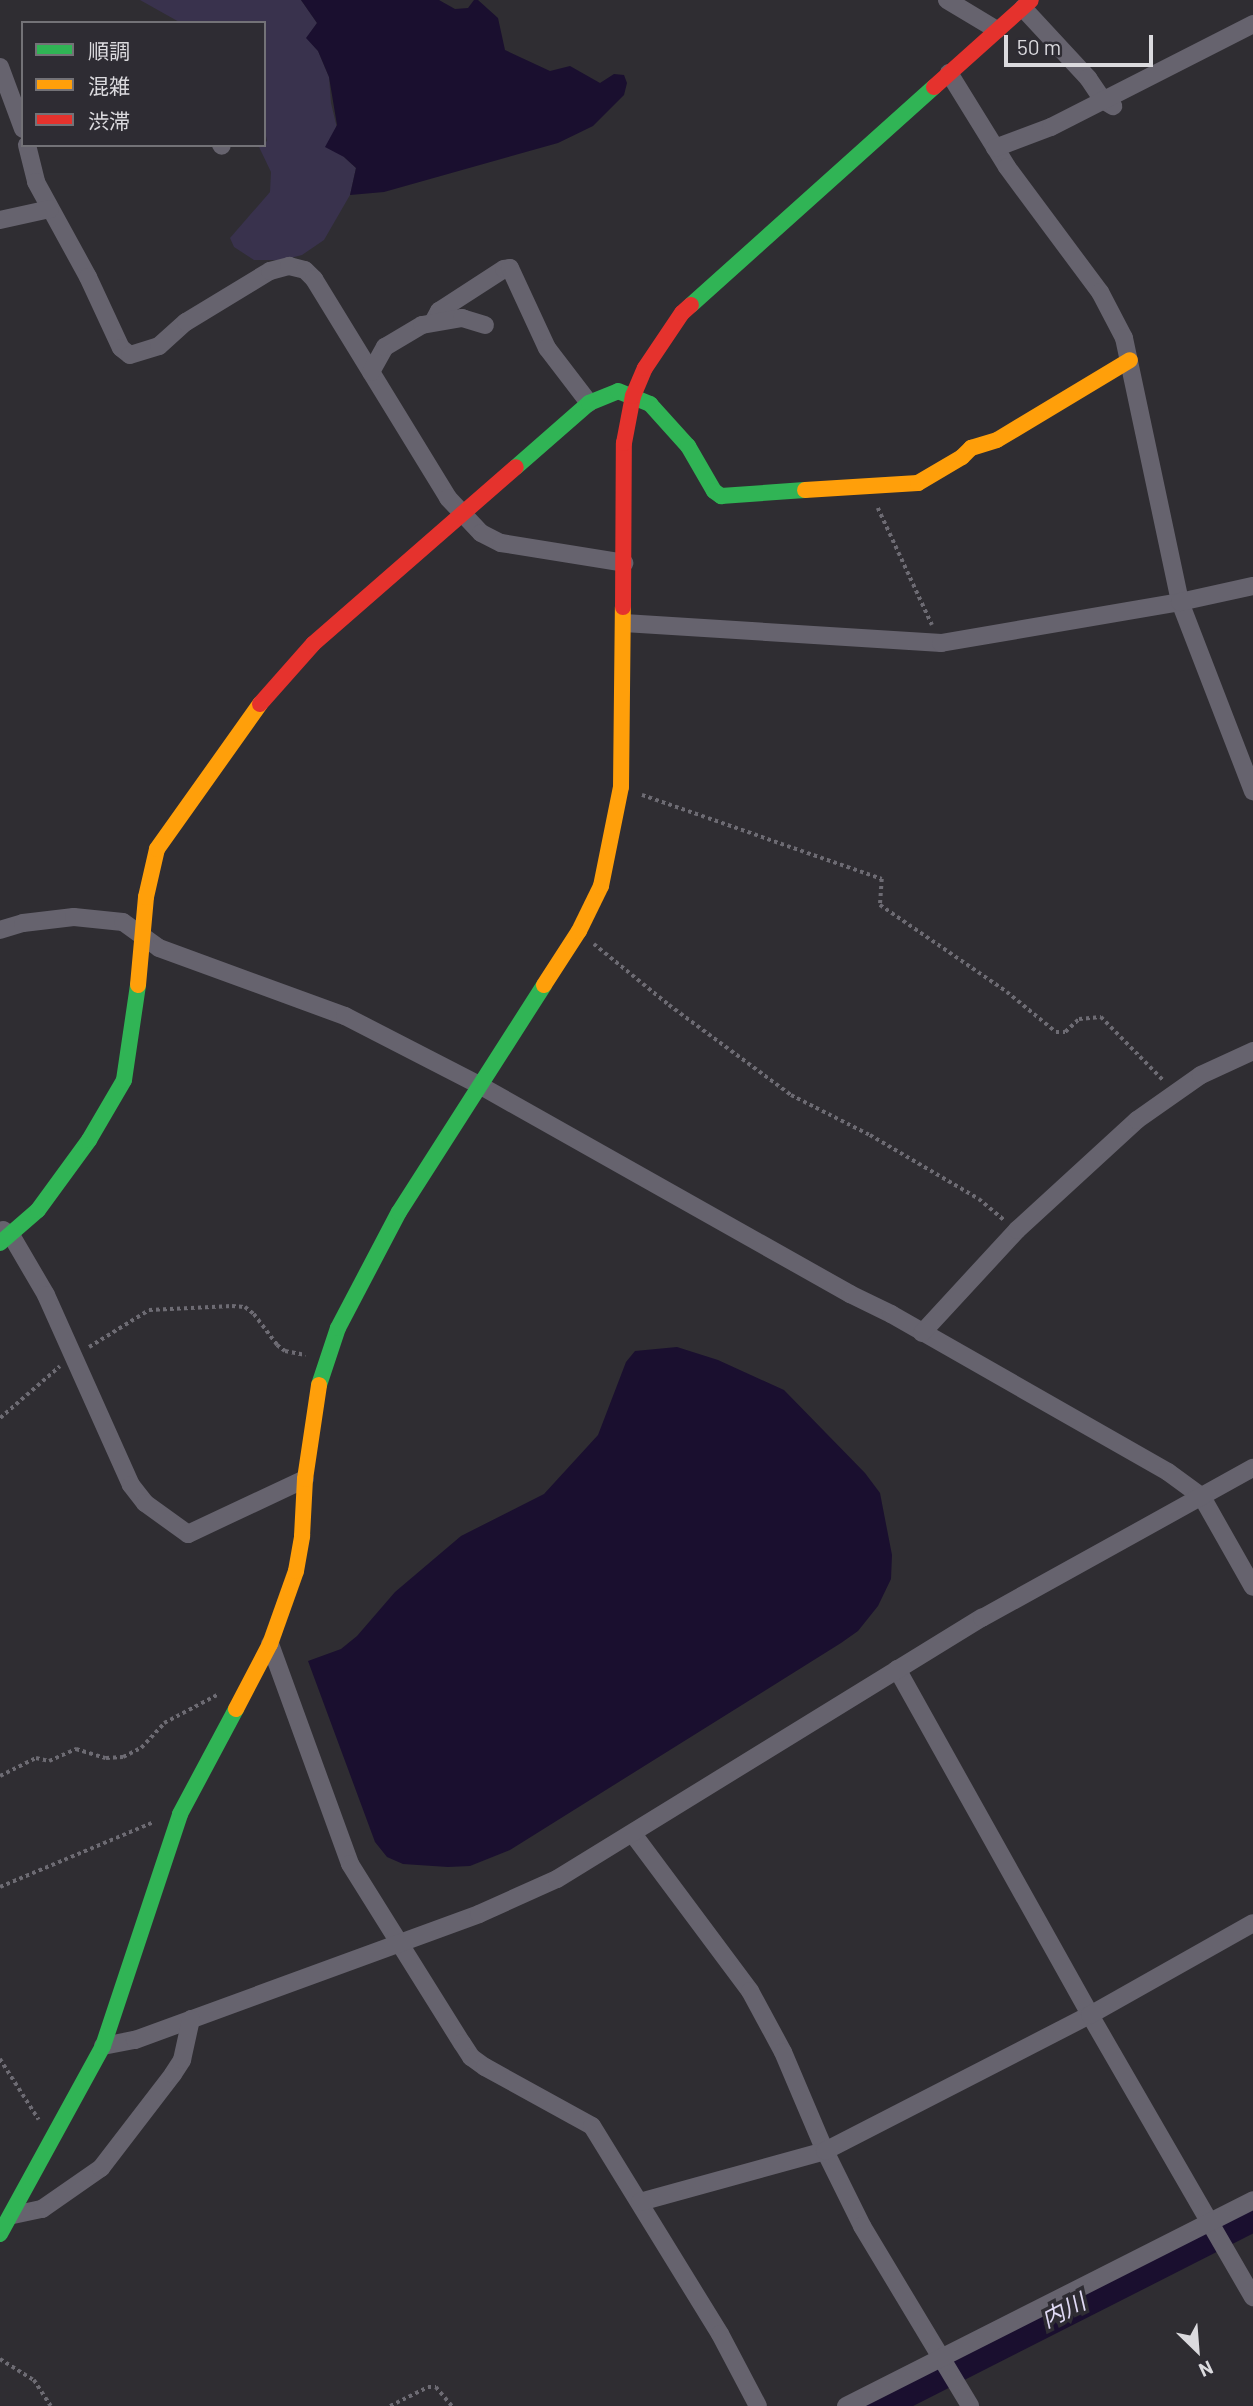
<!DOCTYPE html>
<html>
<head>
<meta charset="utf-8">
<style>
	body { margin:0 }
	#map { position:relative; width:1253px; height:2406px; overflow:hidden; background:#2f2d32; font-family:Barlow,"Noto Sans JP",sans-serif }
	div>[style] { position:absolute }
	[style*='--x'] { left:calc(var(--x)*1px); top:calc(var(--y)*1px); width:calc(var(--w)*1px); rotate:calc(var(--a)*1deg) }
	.green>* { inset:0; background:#39324d }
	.water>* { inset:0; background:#1a0f2f }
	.river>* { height:35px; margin:-17.5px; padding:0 17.5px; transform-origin:17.5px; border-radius:17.5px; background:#1a0f2f }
	.path>* { height:3.5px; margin-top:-1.75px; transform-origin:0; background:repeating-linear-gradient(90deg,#6d6b73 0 3.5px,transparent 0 7px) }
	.street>* { height:18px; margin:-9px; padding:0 9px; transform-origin:9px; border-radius:9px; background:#66636e }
	.fast>* { height:16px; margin:-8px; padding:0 8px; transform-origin:8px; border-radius:8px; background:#30b455 }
	.slow>* { height:16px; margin:-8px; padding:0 8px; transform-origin:8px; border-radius:8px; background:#ff9f0a }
	.jam>* { height:16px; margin:-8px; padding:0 8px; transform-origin:8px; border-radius:8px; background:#e5322d }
	span { translate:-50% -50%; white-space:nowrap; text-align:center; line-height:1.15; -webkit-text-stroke:7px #2e2c33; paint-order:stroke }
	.water-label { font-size:23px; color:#e0daf6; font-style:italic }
	.legend { position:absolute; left:21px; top:21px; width:245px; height:126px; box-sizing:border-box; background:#2e2c33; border:2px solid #737277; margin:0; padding:9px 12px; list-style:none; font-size:21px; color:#dbdade }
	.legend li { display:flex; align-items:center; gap:14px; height:35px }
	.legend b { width:35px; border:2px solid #737277 }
	.north { position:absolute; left:1162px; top:2315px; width:70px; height:70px; -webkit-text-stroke:5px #2e2c33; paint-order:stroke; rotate:155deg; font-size:19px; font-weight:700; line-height:28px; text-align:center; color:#dbdade }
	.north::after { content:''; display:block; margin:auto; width:24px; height:32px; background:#dbdade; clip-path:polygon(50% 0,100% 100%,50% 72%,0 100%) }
	.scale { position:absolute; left:1004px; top:35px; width:149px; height:32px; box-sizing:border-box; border:4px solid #dbdade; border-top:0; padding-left:9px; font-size:21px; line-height:24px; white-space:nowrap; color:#dbdade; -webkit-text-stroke:5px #2e2c33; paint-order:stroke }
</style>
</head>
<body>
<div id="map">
	<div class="green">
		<div style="clip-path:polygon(140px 0,301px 0,317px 23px,307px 38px,318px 51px,329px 77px,331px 103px,344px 157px,356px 168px,350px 195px,324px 240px,302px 255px,283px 260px,254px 260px,234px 247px,230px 238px,270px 192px,271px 172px,259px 147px,267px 141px,264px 126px,264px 23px,181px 23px)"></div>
	</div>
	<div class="water">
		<div style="clip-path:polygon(301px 0,439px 0,455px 9px,468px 8px,474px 0,478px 0,498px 18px,505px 50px,550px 71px,570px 66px,600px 83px,614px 74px,624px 75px,627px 83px,624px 95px,593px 126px,558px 143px,384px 192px,350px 195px,356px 168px,344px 157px,325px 147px,337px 125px,329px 77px,318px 51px,306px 38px,317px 23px)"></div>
		<div style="clip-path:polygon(677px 1347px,718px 1360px,784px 1390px,865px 1473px,880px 1493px,892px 1555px,891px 1579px,878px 1606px,858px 1631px,841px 1643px,510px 1850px,470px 1866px,448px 1867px,403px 1864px,387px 1857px,375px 1842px,308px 1661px,341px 1649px,357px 1636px,395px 1592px,461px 1536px,544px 1494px,598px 1435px,626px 1362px,635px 1351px)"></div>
	</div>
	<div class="river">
		<div style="--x:873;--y:2406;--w:426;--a:-26.9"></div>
	</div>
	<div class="path">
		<div style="--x:878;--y:508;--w:129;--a:65.2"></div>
		<div style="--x:642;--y:795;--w:254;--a:19.3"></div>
		<div style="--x:882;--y:879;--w:26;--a:94"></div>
		<div style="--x:880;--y:905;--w:154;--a:34.4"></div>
		<div style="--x:1007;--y:992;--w:63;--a:39.2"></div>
		<div style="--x:1056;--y:1032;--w:9;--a:0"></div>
		<div style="--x:1065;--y:1032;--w:19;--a:-43"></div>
		<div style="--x:1079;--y:1019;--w:22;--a:-5"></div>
		<div style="--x:1101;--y:1017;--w:88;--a:45.5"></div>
		<div style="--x:594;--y:944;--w:97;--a:39.1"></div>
		<div style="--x:669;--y:1005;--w:152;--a:36.4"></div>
		<div style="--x:791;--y:1095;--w:89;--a:26.9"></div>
		<div style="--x:870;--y:1135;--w:126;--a:30.4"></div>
		<div style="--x:979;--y:1199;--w:33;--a:40"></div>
		<div style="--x:89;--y:1347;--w:70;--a:-31.7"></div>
		<div style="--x:149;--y:1310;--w:83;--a:-2.8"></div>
		<div style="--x:232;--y:1306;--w:13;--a:4"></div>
		<div style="--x:245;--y:1307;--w:11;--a:38"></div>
		<div style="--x:254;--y:1314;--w:39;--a:53"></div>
		<div style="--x:277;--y:1345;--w:10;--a:37"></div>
		<div style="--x:285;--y:1351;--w:21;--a:11"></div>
		<div style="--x:0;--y:1418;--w:79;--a:-40.9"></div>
		<div style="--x:0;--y:1776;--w:40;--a:-26.6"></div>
		<div style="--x:36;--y:1758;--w:13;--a:13"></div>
		<div style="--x:49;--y:1761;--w:30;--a:-24"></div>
		<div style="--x:76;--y:1749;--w:31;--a:17"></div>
		<div style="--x:106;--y:1758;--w:17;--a:-3"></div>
		<div style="--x:123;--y:1757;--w:20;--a:-27"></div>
		<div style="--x:141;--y:1748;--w:34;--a:-47"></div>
		<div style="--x:164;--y:1723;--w:62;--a:-27.8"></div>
		<div style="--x:0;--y:1887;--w:167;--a:-22.9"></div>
		<div style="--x:0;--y:2059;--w:72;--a:57.4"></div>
		<div style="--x:0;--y:2359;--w:40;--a:32"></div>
		<div style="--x:34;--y:2380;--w:31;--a:57"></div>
		<div style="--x:390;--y:2406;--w:42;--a:-26.6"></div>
		<div style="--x:428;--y:2387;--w:8;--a:0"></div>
		<div style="--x:436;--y:2387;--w:25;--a:50"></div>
	</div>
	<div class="street">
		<div style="--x:947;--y:0;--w:58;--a:31"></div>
		<div style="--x:1023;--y:8;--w:96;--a:47.1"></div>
		<div style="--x:1088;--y:78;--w:27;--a:56"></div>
		<div style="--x:1103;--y:100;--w:12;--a:31"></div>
		<div style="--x:0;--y:67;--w:66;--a:69.6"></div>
		<div style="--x:949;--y:73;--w:110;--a:58.3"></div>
		<div style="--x:1007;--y:167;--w:156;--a:53.4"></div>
		<div style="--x:1100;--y:292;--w:52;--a:62.4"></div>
		<div style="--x:1124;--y:338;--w:270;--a:78"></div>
		<div style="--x:1180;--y:602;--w:203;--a:68.9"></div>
		<div style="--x:27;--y:145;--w:38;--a:76"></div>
		<div style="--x:36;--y:182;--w:108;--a:61.3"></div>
		<div style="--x:88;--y:277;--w:78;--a:65.1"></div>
		<div style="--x:121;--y:348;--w:11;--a:38"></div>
		<div style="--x:130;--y:355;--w:30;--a:-17"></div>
		<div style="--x:159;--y:346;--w:36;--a:-42"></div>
		<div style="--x:186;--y:322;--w:98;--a:-31.3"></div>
		<div style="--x:270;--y:271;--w:20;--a:-15"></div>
		<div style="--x:289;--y:266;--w:16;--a:14"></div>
		<div style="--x:305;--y:270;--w:13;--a:45"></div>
		<div style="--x:314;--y:279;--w:257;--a:58.5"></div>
		<div style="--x:448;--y:498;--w:48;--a:46.7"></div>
		<div style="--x:481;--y:533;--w:22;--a:27"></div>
		<div style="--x:501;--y:543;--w:125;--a:9.2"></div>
		<div style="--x:221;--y:145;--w:1;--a:45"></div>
		<div style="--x:995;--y:148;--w:60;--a:-20.6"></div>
		<div style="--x:1051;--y:127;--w:227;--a:-27"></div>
		<div style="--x:0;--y:220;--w:51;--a:-12.4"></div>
		<div style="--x:433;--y:322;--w:13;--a:-61"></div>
		<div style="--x:439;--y:311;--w:77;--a:-32.9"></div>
		<div style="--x:504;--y:269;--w:6;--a:-9"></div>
		<div style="--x:510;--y:268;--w:88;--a:65.2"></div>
		<div style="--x:547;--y:348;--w:69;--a:52.6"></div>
		<div style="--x:371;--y:372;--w:29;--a:-61"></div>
		<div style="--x:385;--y:347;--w:43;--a:-30.7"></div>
		<div style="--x:422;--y:325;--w:41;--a:-9.9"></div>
		<div style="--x:462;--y:318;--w:24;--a:17"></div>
		<div style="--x:624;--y:623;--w:318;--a:3.6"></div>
		<div style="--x:941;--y:643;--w:242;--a:-9.7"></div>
		<div style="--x:1180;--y:602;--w:75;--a:-12.4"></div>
		<div style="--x:0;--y:930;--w:24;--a:-17"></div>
		<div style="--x:23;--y:923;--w:51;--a:-6.7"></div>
		<div style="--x:74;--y:917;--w:49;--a:5.8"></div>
		<div style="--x:123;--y:922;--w:44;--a:35.8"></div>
		<div style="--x:159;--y:948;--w:198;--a:20.1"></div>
		<div style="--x:345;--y:1016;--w:153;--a:27.2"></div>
		<div style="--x:481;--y:1086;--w:424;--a:29.4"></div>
		<div style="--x:850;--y:1294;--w:46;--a:26"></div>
		<div style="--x:891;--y:1314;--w:319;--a:29.7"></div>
		<div style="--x:1168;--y:1472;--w:42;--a:36.3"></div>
		<div style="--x:1202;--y:1497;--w:103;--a:60.5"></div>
		<div style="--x:3;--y:1230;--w:9;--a:32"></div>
		<div style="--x:11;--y:1235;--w:69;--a:59.7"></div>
		<div style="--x:46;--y:1295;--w:208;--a:65.9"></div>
		<div style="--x:131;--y:1485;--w:23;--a:52"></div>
		<div style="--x:145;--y:1503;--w:53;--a:35.8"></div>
		<div style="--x:188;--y:1534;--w:129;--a:-25.2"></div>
		<div style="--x:922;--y:1333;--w:140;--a:-47.3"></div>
		<div style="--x:1017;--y:1230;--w:163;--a:-42.5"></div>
		<div style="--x:1137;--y:1120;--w:78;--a:-35.1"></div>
		<div style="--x:1201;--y:1075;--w:57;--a:-24.8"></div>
		<div style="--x:270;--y:1644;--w:234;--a:70"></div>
		<div style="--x:350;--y:1864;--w:211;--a:58"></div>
		<div style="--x:462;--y:2043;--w:17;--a:57"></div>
		<div style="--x:471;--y:2057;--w:17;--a:36"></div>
		<div style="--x:485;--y:2067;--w:122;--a:28.9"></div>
		<div style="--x:592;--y:2126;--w:244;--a:58.4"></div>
		<div style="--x:720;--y:2334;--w:81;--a:62.2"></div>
		<div style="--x:897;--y:1669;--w:396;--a:60.8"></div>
		<div style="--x:1090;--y:2015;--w:326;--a:60"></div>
		<div style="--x:633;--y:1834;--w:196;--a:53.3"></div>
		<div style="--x:750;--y:1991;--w:69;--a:61.6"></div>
		<div style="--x:783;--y:2052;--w:108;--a:67"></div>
		<div style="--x:825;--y:2151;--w:84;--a:63.7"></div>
		<div style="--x:862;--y:2226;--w:210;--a:59"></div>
		<div style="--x:103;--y:2046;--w:33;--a:-11"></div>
		<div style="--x:135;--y:2040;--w:366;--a:-20.1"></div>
		<div style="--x:479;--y:1914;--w:85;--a:-24.2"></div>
		<div style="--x:557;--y:1879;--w:499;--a:-31.6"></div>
		<div style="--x:982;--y:1618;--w:310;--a:-29"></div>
		<div style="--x:640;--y:2202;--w:192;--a:-15.4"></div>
		<div style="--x:825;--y:2151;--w:298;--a:-27.2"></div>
		<div style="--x:1090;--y:2015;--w:187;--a:-29.4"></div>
		<div style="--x:13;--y:2215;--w:30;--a:-12"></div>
		<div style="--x:42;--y:2209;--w:72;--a:-34.8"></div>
		<div style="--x:101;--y:2168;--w:118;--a:-52.5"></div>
		<div style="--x:173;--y:2074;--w:17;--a:-57"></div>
		<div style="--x:182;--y:2060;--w:42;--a:-77.6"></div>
		<div style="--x:846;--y:2406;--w:456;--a:-26.8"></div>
	</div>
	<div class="fast">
		<div style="--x:691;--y:305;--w:326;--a:-41.9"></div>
		<div style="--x:516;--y:467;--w:97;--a:-41.2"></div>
		<div style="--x:589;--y:403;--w:31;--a:-22"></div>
		<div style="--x:618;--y:391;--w:35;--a:22"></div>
		<div style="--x:650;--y:404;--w:57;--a:47.9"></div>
		<div style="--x:688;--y:446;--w:52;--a:60"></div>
		<div style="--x:714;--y:491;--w:9;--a:36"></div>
		<div style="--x:721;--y:496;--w:84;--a:-4.1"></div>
		<div style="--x:0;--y:1243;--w:50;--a:-41"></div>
		<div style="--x:38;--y:1210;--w:87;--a:-53.9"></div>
		<div style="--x:89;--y:1140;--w:69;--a:-59.7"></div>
		<div style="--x:124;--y:1080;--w:96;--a:-81.6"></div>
		<div style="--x:319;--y:1385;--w:60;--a:-71.6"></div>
		<div style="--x:338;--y:1328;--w:131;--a:-62.3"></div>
		<div style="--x:399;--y:1212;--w:269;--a:-57.4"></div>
		<div style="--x:0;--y:2234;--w:214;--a:-61.3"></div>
		<div style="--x:103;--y:2046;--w:244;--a:-71.6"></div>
		<div style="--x:180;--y:1814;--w:119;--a:-61.9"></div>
	</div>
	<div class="slow">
		<div style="--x:805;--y:490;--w:113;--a:-3.5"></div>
		<div style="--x:918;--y:483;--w:51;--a:-30.6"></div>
		<div style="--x:962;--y:457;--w:13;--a:-45"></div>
		<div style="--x:971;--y:448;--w:27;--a:-17"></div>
		<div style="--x:997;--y:440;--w:155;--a:-31"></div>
		<div style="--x:138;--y:985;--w:88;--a:-84.8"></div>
		<div style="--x:146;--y:897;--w:49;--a:-77.1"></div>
		<div style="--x:157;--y:849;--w:178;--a:-54.6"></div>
		<div style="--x:544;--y:985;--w:64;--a:-57.1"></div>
		<div style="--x:579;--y:931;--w:50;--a:-63.9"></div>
		<div style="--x:601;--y:886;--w:101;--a:-78.6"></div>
		<div style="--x:621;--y:787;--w:180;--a:-89.4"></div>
		<div style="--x:236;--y:1709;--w:73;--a:-62.4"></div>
		<div style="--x:270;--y:1644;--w:77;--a:-70.4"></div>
		<div style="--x:296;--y:1571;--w:36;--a:-80"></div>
		<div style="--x:302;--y:1536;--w:57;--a:-87"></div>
		<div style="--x:305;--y:1479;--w:95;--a:-81.5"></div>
	</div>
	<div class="jam">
		<div style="--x:934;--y:87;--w:130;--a:-41.9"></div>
		<div style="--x:623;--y:607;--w:164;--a:-89.7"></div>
		<div style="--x:624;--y:443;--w:48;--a:-79.2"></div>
		<div style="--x:633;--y:396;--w:30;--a:-67"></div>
		<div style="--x:645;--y:368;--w:66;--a:-56.1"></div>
		<div style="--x:682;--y:313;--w:12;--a:-42"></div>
		<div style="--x:260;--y:704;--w:80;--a:-48.5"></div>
		<div style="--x:313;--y:644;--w:269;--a:-41.1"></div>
	</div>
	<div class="water-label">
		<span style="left:1063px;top:2310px;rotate:-27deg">内川</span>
	</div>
	<ul class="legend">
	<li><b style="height:9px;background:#30b455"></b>順調</li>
	<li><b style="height:9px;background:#ff9f0a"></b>混雑</li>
	<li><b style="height:9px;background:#e5322d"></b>渋滞</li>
	</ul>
	<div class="north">N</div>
	<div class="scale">50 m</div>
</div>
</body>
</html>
